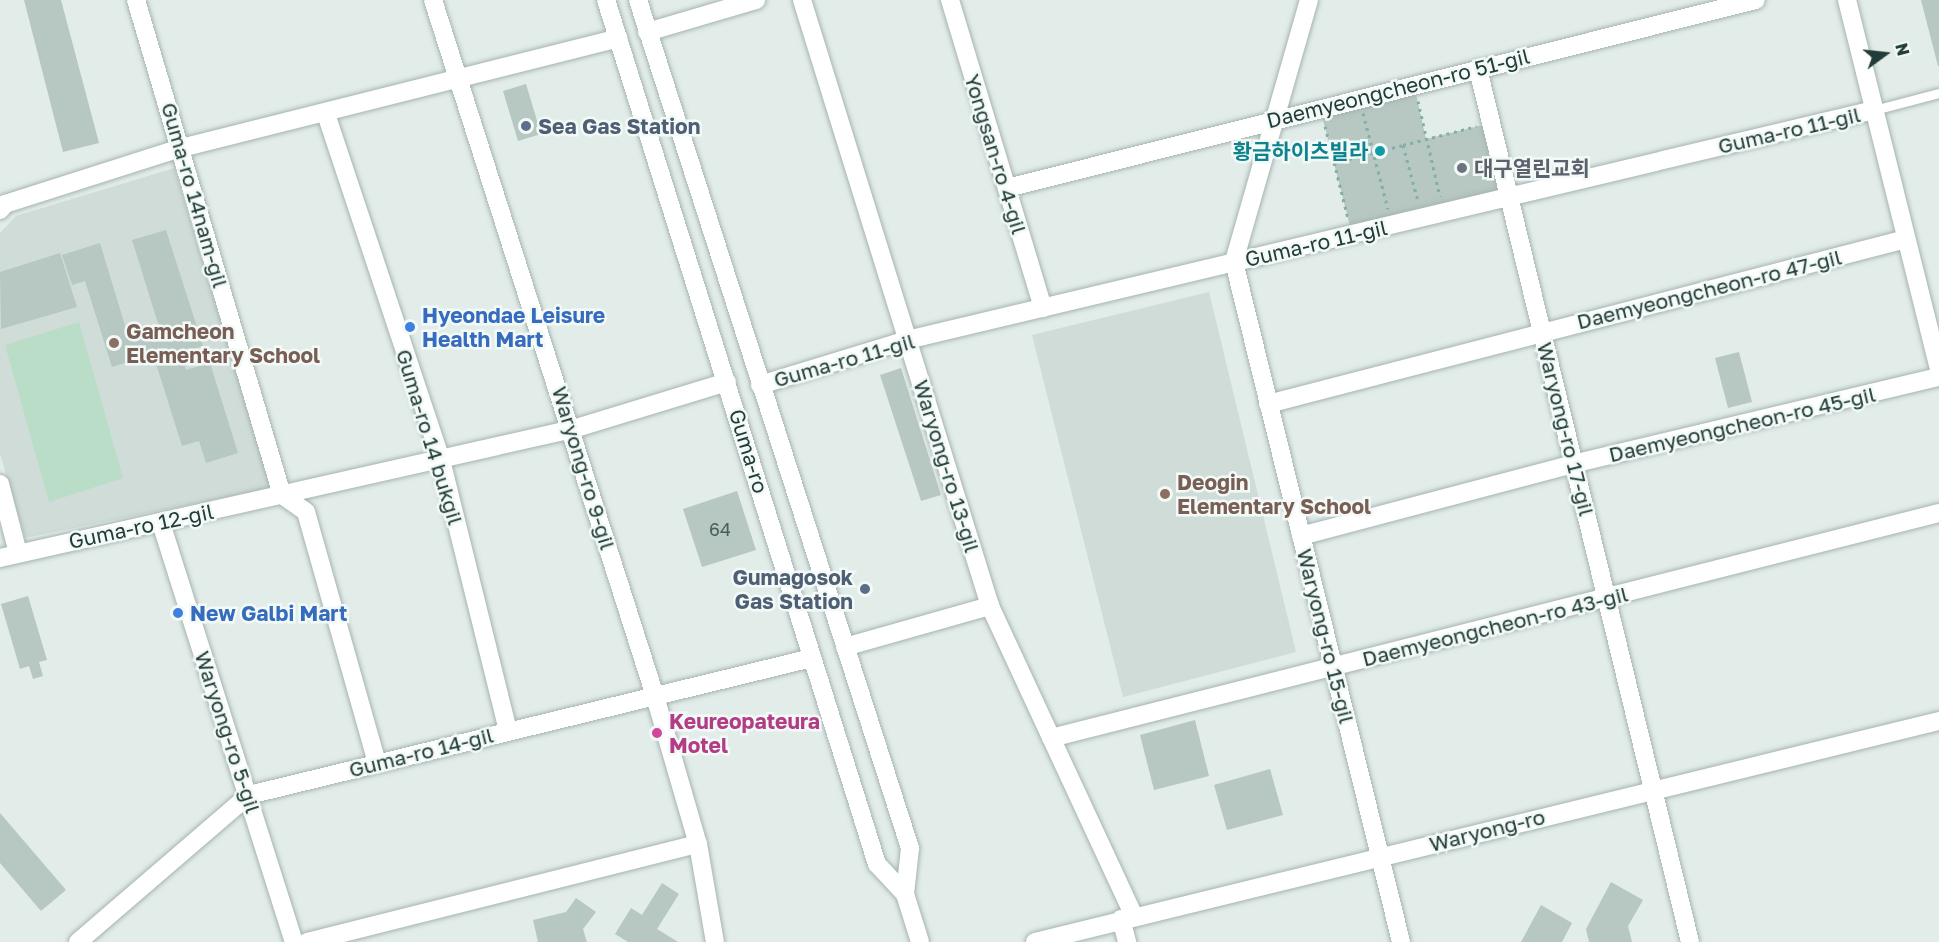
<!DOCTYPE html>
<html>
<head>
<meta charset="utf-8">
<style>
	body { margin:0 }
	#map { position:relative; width:1939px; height:942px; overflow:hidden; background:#e2ece9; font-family:"Golos Text","Noto Sans KR",sans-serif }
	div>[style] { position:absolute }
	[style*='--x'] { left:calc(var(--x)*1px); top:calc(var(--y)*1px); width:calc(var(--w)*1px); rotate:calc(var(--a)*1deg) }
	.built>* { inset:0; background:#d0dcd8 }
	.green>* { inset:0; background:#baddc8 }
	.building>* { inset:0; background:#b7c7c2 }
	.path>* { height:3px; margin-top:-1.5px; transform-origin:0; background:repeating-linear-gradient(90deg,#82b0a8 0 3px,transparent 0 7.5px) }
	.roads { filter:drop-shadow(0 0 2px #a5b4b1) drop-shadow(0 0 2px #a5b4b1) }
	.lane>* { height:9px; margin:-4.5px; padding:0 4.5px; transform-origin:4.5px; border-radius:4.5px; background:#fff }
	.street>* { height:18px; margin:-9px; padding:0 9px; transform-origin:9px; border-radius:9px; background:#fff }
	.secondary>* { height:18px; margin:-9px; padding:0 9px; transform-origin:9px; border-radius:9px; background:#fff }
	.dots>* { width:16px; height:16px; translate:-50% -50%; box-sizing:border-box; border:3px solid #f2f9f6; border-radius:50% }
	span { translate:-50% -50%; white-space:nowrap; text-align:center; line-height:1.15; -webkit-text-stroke:5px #f2f9f6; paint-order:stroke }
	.number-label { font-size:18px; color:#47605b }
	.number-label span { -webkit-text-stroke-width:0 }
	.street-label { font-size:21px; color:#223d39 }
	.service-label { font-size:21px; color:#4e5e75; font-weight:700 }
	.left { translate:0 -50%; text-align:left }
	.right { translate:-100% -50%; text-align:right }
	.culture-label { font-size:21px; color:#0d838f; font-weight:700 }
	.worship-label { font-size:21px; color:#5b616d; font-weight:700 }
	.shop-label { font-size:21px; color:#366cbe; font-weight:700 }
	.education-label { font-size:21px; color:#785e54; font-weight:700 }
	.hotel-label { font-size:21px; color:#b23c85; font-weight:700 }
	.north { position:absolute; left:1855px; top:24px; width:60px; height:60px; -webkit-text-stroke:4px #f2f9f6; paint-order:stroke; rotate:75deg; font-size:16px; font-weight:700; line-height:24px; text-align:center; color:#223d39 }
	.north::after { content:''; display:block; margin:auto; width:21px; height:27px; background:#223d39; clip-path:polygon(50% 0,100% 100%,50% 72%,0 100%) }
</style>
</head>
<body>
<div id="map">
	<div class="built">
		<div style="clip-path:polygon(174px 168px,271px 488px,25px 538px,0 454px,0 233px,16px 216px)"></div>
		<div style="clip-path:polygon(1209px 292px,1296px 652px,1123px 697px,1032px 335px)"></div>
	</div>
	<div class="green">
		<div style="clip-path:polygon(79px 322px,123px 478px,49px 502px,5px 345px)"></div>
	</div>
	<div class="building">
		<div style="clip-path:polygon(24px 0,61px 0,99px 143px,63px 152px)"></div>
		<div style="clip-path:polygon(1921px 0,1939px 0,1939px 66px,1938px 66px)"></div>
		<div style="clip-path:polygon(526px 84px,541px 134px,518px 141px,503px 91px)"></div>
		<div style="clip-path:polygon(1414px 85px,1426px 139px,1491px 123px,1509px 197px,1352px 234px,1320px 108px)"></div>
		<div style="clip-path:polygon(166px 230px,203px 346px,181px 353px,186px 370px,210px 363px,238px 453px,206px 463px,199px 441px,182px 446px,153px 354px,112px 367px,85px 281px,72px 285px,62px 255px,100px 243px,126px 329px,138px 325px,143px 339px,161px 333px,132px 240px)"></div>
		<div style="clip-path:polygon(60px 253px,77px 307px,1px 329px,0 272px)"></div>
		<div style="clip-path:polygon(1739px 352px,1752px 402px,1728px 408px,1715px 358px)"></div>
		<div style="clip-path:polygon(901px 368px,941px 495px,921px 501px,880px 375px)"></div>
		<div style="clip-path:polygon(737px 491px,756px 550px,702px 567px,683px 509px)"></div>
		<div style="clip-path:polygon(28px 596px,47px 660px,39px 662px,43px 676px,33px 679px,29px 666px,20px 669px,1px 604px)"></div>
		<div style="clip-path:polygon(1195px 720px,1209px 776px,1154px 790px,1140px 735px)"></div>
		<div style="clip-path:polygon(1270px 769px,1283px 815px,1227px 830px,1214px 785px)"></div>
		<div style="clip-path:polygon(0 813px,66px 890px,41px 911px,0 863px)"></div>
		<div style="clip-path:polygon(1611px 882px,1643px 900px,1628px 926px,1632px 942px,1589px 942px,1586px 929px)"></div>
		<div style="clip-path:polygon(662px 883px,679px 894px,657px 929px,678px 942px,628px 942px,615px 934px,631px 908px,642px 915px)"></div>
		<div style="clip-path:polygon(576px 898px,596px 912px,583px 929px,587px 942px,538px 942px,533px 920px,566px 912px)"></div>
		<div style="clip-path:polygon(1541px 905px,1572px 923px,1562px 942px,1521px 942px)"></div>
	</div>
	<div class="path">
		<div style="--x:1418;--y:101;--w:98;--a:77.1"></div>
		<div style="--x:1363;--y:113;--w:99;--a:75.4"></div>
		<div style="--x:1325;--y:126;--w:95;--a:76"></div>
		<div style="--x:1403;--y:145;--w:76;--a:-14.4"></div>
		<div style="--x:1334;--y:163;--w:71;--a:-14.6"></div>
		<div style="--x:1403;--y:145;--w:58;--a:75"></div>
	</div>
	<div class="roads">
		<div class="lane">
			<div style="--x:1874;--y:110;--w:67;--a:-14.7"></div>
		</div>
		<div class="street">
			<div style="--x:136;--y:0;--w:516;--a:73.57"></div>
			<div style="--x:282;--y:495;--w:29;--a:35"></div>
			<div style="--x:306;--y:512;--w:261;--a:74.2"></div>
			<div style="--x:433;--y:0;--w:727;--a:72.31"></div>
			<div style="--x:654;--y:693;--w:157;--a:73.8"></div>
			<div style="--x:698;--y:844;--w:99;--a:80.2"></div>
			<div style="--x:802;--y:0;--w:634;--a:72.76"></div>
			<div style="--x:990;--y:606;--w:342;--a:65.1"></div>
			<div style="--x:950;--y:0;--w:322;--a:73.2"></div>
			<div style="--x:1309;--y:0;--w:273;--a:106"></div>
			<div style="--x:1234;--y:262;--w:700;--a:76.2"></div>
			<div style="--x:647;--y:32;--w:114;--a:-16.4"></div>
			<div style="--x:1478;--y:69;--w:898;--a:76.35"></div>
			<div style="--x:326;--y:114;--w:365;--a:71.6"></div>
			<div style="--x:441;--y:460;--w:278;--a:76.1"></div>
			<div style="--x:1007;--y:188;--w:772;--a:-14.09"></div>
			<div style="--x:0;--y:210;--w:8;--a:-50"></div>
			<div style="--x:5;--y:204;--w:185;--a:-17.7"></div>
			<div style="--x:181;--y:148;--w:451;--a:-14.1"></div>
			<div style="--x:760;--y:385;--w:154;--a:-17"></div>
			<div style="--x:907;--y:340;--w:994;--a:-13.38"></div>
			<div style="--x:1268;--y:404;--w:659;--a:-14.5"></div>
			<div style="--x:0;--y:484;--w:71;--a:75.4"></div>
			<div style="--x:161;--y:523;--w:440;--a:72.4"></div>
			<div style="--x:1301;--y:536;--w:281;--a:-14.8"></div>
			<div style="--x:1573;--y:464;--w:376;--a:-13.4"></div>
			<div style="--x:0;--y:558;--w:587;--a:-12.69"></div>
			<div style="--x:573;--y:429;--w:161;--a:-17"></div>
			<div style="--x:845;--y:647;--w:151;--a:-15.8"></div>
			<div style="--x:1051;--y:738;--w:916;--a:-14.22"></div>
			<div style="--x:1121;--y:919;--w:24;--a:75"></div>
			<div style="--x:78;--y:942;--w:225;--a:-40.7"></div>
			<div style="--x:249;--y:795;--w:579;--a:-13.68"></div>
			<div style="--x:307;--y:942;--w:403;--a:-14.1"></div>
		</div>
		<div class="secondary">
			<div style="--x:606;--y:0;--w:906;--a:72.59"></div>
			<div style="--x:877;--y:864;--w:41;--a:47"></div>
			<div style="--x:638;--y:0;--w:891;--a:72.22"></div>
			<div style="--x:910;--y:848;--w:46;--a:96.2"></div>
			<div style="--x:905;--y:894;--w:50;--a:72.6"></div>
			<div style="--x:1847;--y:0;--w:379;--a:76"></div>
			<div style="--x:1035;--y:942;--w:931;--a:-13.74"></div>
		</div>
	</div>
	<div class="dots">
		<div style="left:526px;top:126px;background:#5c6f8a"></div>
		<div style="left:1380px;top:151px;background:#0f9aa8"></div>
		<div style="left:1462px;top:168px;background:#6b7280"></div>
		<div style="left:410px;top:327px;background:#3f7fe0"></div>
		<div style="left:114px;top:343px;background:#8d6e63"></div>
		<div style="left:1165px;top:494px;background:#8d6e63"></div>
		<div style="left:865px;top:589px;background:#5c6f8a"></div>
		<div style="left:178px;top:613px;background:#3f7fe0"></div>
		<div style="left:657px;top:733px;background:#d1479c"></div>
	</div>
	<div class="number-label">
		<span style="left:720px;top:529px">64</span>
	</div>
	<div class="street-label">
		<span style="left:1398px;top:88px;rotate:-14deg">Daemyeongcheon-ro 51-gil</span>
		<span style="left:1789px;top:130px;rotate:-13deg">Guma-ro 11-gil</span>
		<span style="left:996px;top:154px;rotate:73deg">Yongsan-ro 4-gil</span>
		<span style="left:195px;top:195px;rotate:74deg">Guma-ro 14nam-gil</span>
		<span style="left:1316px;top:243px;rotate:-13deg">Guma-ro 11-gil</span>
		<span style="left:1709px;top:289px;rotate:-14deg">Daemyeongcheon-ro 47-gil</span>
		<span style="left:844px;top:360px;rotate:-16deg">Guma-ro 11-gil</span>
		<span style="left:1742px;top:424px;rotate:-13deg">Daemyeongcheon-ro 45-gil</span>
		<span style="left:1566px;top:429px;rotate:76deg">Waryong-ro 17-gil</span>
		<span style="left:430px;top:437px;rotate:73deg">Guma-ro 14 bukgil</span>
		<span style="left:749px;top:451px;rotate:73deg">Guma-ro</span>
		<span style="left:947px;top:466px;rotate:73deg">Waryong-ro 13-gil</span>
		<span style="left:584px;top:468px;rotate:73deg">Waryong-ro 9-gil</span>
		<span style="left:141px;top:526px;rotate:-12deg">Guma-ro 12-gil</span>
		<span style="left:1495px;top:626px;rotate:-14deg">Daemyeongcheon-ro 43-gil</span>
		<span style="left:1326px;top:636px;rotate:76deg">Waryong-ro 15-gil</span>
		<span style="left:228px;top:732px;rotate:72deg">Waryong-ro 5-gil</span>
		<span style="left:421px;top:752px;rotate:-14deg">Guma-ro 14-gil</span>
		<span style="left:1487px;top:830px;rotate:-14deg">Waryong-ro</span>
	</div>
	<div class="service-label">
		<span class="left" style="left:538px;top:126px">Sea Gas Station</span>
		<span class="right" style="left:853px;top:589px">Gumagosok<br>Gas Station</span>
	</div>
	<div class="culture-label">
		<span class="right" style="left:1368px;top:151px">황금하이츠빌라</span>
	</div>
	<div class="worship-label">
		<span class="left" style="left:1474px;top:168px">대구열린교회</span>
	</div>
	<div class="shop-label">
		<span class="left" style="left:422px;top:327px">Hyeondae Leisure<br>Health Mart</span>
		<span class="left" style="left:190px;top:613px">New Galbi Mart</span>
	</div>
	<div class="education-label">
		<span class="left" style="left:126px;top:343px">Gamcheon<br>Elementary School</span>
		<span class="left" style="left:1177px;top:494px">Deogin<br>Elementary School</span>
	</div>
	<div class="hotel-label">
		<span class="left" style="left:669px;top:733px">Keureopateura<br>Motel</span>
	</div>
	<div class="north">N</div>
</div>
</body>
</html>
